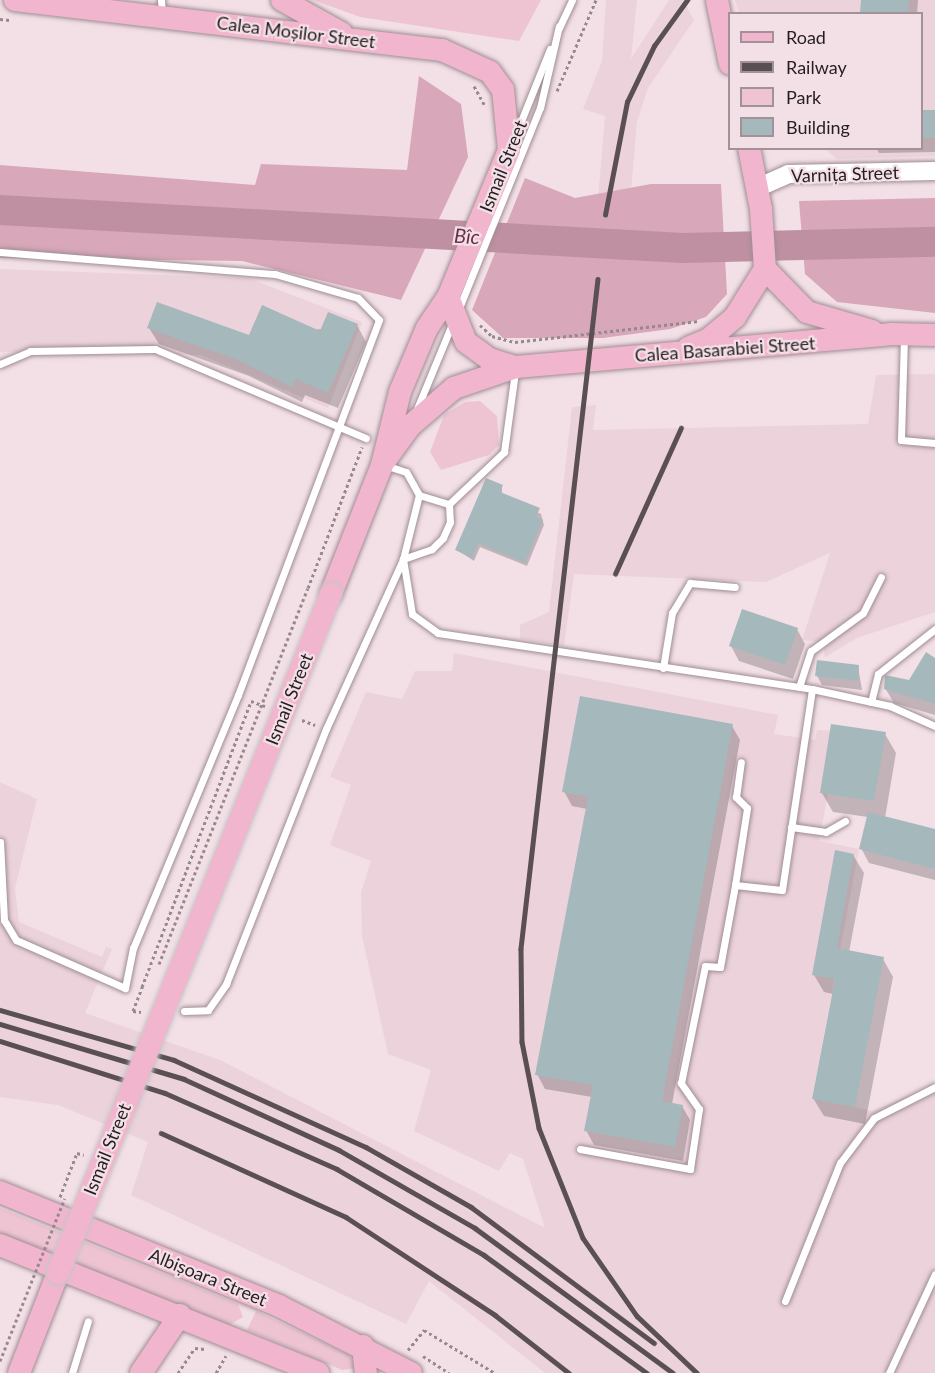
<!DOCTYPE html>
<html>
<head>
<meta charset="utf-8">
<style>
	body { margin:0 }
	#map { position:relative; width:935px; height:1373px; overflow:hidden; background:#f3e0e6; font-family:Lato,sans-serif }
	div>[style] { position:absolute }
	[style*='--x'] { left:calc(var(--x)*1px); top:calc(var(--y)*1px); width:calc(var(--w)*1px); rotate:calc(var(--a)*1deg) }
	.built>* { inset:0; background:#ecd2db }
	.green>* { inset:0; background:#eec4d3 }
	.forest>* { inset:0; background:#d8a7b9 }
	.shadow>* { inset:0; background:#0003 }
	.river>* { height:30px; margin:-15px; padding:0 15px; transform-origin:15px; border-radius:15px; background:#bf90a2 }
	.building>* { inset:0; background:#a5b8bb }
	.path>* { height:3px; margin-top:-1.5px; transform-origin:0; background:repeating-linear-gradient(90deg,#96898d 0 3px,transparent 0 6px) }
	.roads { filter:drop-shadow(0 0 2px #9e8d93) drop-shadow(0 0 2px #9e8d93) }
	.service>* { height:7px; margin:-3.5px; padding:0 3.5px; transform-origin:3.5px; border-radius:3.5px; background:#fff }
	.tertiary>* { height:18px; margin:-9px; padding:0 9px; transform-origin:9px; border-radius:9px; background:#fff }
	.primary>* { height:22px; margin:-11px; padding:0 11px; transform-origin:11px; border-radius:11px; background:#f2b5ce }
	.rail>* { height:4.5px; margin:-2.25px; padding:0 2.25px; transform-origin:2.25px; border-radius:2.25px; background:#5a5053 }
	.path-bridge>* { height:3px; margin-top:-1.5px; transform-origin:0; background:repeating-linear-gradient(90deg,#96898d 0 3px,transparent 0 6px) }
	.bridges { filter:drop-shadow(0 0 2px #c6c4c5) drop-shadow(0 0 2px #c6c4c5) }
	.primary-bridge>* { height:22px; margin:-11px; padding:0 11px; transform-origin:11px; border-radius:11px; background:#f2b5ce }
	span { translate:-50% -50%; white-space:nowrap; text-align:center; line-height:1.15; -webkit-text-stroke:4.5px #f3e0e6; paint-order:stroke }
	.street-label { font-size:18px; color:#251e21 }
	.water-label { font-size:20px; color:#6a2e48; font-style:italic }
	.legend { position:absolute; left:728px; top:12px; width:195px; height:138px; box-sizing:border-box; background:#f3e0e6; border:2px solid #a19297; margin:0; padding:8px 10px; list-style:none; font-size:18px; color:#251e21 }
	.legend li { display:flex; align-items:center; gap:12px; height:30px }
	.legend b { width:30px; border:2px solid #a19297 }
</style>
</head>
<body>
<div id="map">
	<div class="built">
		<div style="clip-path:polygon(606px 0,637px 0,631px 59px,669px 0,683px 0,694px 20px,648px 88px,637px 122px,629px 213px,597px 210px,605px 116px,583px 109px,602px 61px)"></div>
		<div style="clip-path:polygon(735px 0,935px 0,935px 156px,837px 159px,825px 149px,922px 148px,922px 14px,739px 13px)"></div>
		<div style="clip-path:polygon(0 269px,248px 278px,362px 322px,328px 408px,201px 355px,0 352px)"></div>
		<div style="clip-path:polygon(935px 374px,935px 612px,857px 638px,825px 657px,823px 642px,802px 640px,830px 553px,766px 582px,574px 574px,564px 646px,520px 639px,520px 625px,549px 612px,572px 407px,596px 405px,593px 430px,868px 424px,876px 375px)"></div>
		<div style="clip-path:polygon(454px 653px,778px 715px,774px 734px,815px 740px,817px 730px,840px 731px,819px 841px,859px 849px,812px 1098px,872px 1111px,935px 1085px,935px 1373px,545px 1373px,429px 1281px,406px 1324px,131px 1195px,148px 1142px,58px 1105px,0 1097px,0 782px,37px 799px,15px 888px,19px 922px,102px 957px,106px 947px,112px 949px,85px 1013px,220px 1060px,545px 1228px,523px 1159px,510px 1153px,499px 1171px,414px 1131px,431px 1070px,388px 1054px,362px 936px,361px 893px,371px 861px,330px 845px,351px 785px,330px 777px,366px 692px,402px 699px,415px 671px,452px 671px)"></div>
	</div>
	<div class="green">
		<div style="clip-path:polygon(313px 0,541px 0,519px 41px,360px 17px)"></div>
		<div style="clip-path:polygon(480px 401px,497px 416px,499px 445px,489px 455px,441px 470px,430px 452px,444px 415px,465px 402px)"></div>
		<div style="clip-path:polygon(0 1208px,238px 1304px,243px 1317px,229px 1325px,0 1234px)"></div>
		<div style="clip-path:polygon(256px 1311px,349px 1355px,357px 1368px,342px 1370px,247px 1330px)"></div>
	</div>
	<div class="forest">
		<div style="clip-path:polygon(419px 76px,461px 104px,468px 157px,401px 300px,242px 261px,0 258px,0 165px,255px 185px,261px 164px,407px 170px)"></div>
		<div style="clip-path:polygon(525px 178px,575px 198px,651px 184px,721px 184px,727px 294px,706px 317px,670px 329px,603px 338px,503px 338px,472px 310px)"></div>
		<div style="clip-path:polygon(935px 198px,935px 313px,837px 302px,805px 274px,799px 201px)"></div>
	</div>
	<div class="shadow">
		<div style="clip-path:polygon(863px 0,918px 0,917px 14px,862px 14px)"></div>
		<div style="clip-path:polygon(935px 111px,935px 152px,879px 153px,876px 148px,922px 148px,922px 112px)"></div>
		<div style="clip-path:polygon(357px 325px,366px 342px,338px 408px,305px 395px,302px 402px,249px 376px,159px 344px,149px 328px,250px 337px)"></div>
		<div style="clip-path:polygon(502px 486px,502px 495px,541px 514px,544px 525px,527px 566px,480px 547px,474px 561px,457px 550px)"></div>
		<div style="clip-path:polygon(797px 629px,805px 644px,793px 679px,739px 661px,731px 646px)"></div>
		<div style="clip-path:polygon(935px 660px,935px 715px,894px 703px,885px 688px,909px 682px)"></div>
		<div style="clip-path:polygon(858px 666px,862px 690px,822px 685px,817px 676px)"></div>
		<div style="clip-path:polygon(732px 726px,740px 740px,672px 1104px,682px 1106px,690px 1120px,683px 1161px,594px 1145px,586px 1130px,592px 1097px,545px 1089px,537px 1074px,587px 809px,572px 806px,564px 791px)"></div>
		<div style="clip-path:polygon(885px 734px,896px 753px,885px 818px,935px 831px,935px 880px,869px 863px,861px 848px,868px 817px,833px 812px,822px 793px)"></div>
		<div style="clip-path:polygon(853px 855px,864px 873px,849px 952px,883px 959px,893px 977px,865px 1124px,824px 1116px,813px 1098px,833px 994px,824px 992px,814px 975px)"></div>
	</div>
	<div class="river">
		<div style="--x:0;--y:210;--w:684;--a:3.18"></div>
		<div style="--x:683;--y:248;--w:252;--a:-1.4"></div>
	</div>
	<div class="building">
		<div style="clip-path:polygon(861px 0,909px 0,908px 14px,860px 14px)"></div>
		<div style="clip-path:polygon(921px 110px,935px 110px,935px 138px,921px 138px)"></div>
		<div style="clip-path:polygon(157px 302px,249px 335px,262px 305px,320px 331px,328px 312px,358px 324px,328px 393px,296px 379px,292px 387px,238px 360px,147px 328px)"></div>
		<div style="clip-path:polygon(486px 478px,503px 485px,500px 492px,540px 508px,536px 517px,543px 520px,525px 563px,478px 543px,472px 558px,455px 550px)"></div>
		<div style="clip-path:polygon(742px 609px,798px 628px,785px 665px,729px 646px)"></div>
		<div style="clip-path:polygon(926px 652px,935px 658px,935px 704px,884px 689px,885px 675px,909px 680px)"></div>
		<div style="clip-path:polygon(817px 660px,859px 665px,858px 681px,815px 676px)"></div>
		<div style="clip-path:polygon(580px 696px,733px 724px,662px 1101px,683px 1105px,675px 1147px,584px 1131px,593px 1085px,535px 1075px,588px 797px,562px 792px)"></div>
		<div style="clip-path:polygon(831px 724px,886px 732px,874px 801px,820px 793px)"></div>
		<div style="clip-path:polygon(868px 812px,935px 829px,935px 869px,859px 849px)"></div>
		<div style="clip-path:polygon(835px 850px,854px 854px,837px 948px,884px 957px,855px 1107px,812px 1099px,835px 979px,812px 975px)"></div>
	</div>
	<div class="path">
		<div style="--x:0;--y:19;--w:10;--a:6"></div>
		<div style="--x:474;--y:86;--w:21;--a:61"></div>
		<div style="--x:557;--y:91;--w:99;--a:-66.8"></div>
		<div style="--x:480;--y:325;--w:16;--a:43"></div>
		<div style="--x:492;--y:336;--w:24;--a:15"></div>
		<div style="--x:515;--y:342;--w:185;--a:-6.5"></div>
		<div style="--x:308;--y:588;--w:151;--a:-69"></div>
		<div style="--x:251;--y:701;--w:15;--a:20"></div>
		<div style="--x:302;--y:720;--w:14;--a:21"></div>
		<div style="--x:142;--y:987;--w:306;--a:-69.1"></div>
		<div style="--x:133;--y:1011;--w:8;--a:7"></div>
		<div style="--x:60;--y:1197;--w:47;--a:-68.9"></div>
		<div style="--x:77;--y:1153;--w:7;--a:16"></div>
		<div style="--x:408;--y:1350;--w:26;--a:-51"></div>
		<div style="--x:424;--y:1330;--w:83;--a:31.2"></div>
		<div style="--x:423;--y:1356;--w:31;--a:33"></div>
		<div style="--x:178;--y:1373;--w:30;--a:-56"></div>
		<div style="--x:195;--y:1348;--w:10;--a:6"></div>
		<div style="--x:216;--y:1373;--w:20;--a:-60"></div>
	</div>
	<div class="roads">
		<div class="service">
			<div style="--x:161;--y:0;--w:15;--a:86"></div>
			<div style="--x:559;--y:28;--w:31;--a:-65"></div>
			<div style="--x:515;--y:136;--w:94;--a:-68.1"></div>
			<div style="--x:0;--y:252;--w:276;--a:4.6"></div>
			<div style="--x:275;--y:274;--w:86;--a:16.1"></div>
			<div style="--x:358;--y:298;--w:30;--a:46"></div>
			<div style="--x:379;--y:320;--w:401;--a:110.6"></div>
			<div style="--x:238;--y:695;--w:274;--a:112.5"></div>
			<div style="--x:133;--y:948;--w:41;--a:101.3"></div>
			<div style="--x:125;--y:988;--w:119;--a:-156.2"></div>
			<div style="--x:16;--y:940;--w:23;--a:-121"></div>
			<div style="--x:4;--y:920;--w:78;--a:-92.9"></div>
			<div style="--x:459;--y:308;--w:216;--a:-68"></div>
			<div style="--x:540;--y:108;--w:84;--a:-77"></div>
			<div style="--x:904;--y:337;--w:103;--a:91.7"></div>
			<div style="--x:901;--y:440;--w:34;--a:5"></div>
			<div style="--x:0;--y:364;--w:33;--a:-23"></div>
			<div style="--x:30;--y:351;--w:125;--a:-0.9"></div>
			<div style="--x:155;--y:349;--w:229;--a:22.9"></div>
			<div style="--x:416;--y:411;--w:94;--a:-67.5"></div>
			<div style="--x:419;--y:495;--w:31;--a:17"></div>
			<div style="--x:449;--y:504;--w:18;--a:87"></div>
			<div style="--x:450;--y:522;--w:17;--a:114"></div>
			<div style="--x:443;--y:538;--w:16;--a:135"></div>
			<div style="--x:432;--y:549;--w:31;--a:161"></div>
			<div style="--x:403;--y:559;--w:56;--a:80.7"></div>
			<div style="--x:412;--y:614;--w:32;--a:36"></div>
			<div style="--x:438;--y:633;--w:378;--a:8.5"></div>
			<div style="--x:812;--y:689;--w:80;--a:12.3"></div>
			<div style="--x:890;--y:706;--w:49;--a:24"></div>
			<div style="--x:449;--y:504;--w:76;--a:-43.4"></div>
			<div style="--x:504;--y:452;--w:81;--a:-82.2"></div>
			<div style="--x:663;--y:668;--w:56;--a:-80.7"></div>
			<div style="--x:672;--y:613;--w:35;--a:-59"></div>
			<div style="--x:690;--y:583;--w:45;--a:5.1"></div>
			<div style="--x:799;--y:687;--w:38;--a:-72"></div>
			<div style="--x:811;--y:651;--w:64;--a:-36.2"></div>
			<div style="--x:863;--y:613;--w:40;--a:-63.4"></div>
			<div style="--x:871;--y:702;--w:29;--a:-76"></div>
			<div style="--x:878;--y:674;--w:73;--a:-38.3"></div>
			<div style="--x:791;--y:827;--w:35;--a:8"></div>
			<div style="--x:826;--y:832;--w:22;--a:-30"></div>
			<div style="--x:735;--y:885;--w:78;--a:-81.1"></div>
			<div style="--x:747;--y:808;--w:16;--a:-135"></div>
			<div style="--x:736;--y:797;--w:35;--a:-82"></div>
			<div style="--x:184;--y:1011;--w:24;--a:-2"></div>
			<div style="--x:208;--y:1010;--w:32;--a:-55"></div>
			<div style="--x:226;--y:984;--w:274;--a:-68.6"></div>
			<div style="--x:326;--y:729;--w:187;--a:-65.6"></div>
			<div style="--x:403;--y:559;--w:66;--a:-76"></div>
			<div style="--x:419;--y:495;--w:26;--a:-119"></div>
			<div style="--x:406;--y:472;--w:23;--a:-162"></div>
			<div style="--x:580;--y:1149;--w:112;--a:10.3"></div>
			<div style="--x:690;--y:1169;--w:61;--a:-81.5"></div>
			<div style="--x:699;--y:1109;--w:32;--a:-125"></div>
			<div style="--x:681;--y:1083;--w:119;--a:-78.4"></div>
			<div style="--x:705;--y:966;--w:15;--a:4"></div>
			<div style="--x:720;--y:967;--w:83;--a:-79.6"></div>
			<div style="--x:735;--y:885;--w:47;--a:6.1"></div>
			<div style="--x:782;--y:890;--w:203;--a:-81.5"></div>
			<div style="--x:785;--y:1301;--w:149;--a:-68.3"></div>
			<div style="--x:840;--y:1163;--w:56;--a:-52.9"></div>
			<div style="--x:874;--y:1118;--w:68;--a:-26.9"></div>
			<div style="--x:72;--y:1373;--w:54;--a:-72.9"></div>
			<div style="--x:889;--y:1373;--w:109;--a:-65.1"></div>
		</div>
		<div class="tertiary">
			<div style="--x:757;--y:188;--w:34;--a:-24"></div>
			<div style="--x:788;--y:174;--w:147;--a:-1.2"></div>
		</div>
		<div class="primary">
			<div style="--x:15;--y:0;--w:430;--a:6.7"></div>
			<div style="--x:442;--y:50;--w:53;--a:24.6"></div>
			<div style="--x:490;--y:72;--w:22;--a:54"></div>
			<div style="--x:503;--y:90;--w:60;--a:84.3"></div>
			<div style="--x:509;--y:150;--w:159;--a:112.5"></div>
			<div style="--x:448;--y:297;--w:37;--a:124"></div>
			<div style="--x:427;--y:328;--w:69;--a:112.9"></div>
			<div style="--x:400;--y:392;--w:75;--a:103.9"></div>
			<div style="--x:382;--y:465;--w:139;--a:111.6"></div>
			<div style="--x:282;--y:0;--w:68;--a:29.2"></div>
			<div style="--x:717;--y:0;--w:65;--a:78.5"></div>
			<div style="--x:765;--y:269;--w:60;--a:45.7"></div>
			<div style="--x:807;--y:312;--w:68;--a:16.3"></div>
			<div style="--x:448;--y:297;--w:48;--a:68.2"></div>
			<div style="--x:466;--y:342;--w:29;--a:36"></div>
			<div style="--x:489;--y:359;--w:28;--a:17"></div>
			<div style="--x:688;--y:348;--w:23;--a:-23"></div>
			<div style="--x:709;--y:339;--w:34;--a:-40"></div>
			<div style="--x:735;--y:317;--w:57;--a:-58"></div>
			<div style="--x:765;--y:269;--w:60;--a:-93.8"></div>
			<div style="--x:761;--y:209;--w:62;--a:-101.1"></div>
			<div style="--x:386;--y:459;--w:41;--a:-54"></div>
			<div style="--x:410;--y:426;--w:58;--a:-40.8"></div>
			<div style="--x:454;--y:388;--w:65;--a:-18.7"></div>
			<div style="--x:516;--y:367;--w:376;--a:-5"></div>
			<div style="--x:891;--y:334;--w:44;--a:1.3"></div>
			<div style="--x:0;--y:1192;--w:301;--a:22.2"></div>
			<div style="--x:279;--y:1306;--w:148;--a:26.9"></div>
			<div style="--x:0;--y:1245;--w:343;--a:21.9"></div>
			<div style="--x:363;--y:1346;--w:27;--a:84"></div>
			<div style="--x:19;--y:1373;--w:107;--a:-68.7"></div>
			<div style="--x:141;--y:1373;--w:70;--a:-56.1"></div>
		</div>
	</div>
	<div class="rail">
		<div style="--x:605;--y:215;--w:115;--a:-79"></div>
		<div style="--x:627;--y:102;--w:62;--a:-64.3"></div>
		<div style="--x:654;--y:46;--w:57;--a:-54.3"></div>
		<div style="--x:598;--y:279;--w:674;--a:96.56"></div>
		<div style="--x:521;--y:949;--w:93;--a:89.4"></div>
		<div style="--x:522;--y:1042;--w:88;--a:78.8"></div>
		<div style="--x:539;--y:1128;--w:118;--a:68.2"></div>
		<div style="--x:583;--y:1238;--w:95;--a:55.3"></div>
		<div style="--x:637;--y:1316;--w:83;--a:43.5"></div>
		<div style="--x:615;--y:574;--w:160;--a:-65.7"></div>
		<div style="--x:0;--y:1010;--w:181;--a:16"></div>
		<div style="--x:174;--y:1060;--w:211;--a:24.4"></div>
		<div style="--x:366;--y:1147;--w:121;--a:29.7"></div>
		<div style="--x:471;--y:1207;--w:228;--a:36.6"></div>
		<div style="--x:0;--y:1024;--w:192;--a:16.6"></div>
		<div style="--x:184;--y:1079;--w:170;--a:24.6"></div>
		<div style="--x:339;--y:1150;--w:157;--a:29.8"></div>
		<div style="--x:475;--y:1228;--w:245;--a:36.2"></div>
		<div style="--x:0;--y:1041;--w:173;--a:17.5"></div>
		<div style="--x:165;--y:1093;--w:188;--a:23.8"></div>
		<div style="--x:337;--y:1169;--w:170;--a:30.3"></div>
		<div style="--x:484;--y:1255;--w:201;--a:35.9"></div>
		<div style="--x:161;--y:1133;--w:203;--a:24.4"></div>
		<div style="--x:346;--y:1217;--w:178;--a:33.3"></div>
		<div style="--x:495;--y:1315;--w:94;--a:38.1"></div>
	</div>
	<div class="path-bridge">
		<div style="--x:159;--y:964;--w:404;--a:-68.4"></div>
		<div style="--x:133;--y:1011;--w:26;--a:-69"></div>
		<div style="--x:0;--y:1361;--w:175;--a:-68.3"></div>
	</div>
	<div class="bridges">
		<div class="primary-bridge">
			<div style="--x:58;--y:1273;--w:732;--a:-68.1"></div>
		</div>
	</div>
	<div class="street-label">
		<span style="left:296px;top:32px;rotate:7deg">Calea Moșilor Street</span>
		<span style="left:503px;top:166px;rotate:-68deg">Ismail Street</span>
		<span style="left:845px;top:174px;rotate:-2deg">Varnița Street</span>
		<span style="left:725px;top:349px;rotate:-4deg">Calea Basarabiei Street</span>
		<span style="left:289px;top:699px;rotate:-68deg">Ismail Street</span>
		<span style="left:107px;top:1149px;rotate:-68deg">Ismail Street</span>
		<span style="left:208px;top:1277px;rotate:22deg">Albișoara Street</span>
	</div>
	<div class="water-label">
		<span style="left:467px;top:236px;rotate:3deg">Bîc</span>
	</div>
	<ul class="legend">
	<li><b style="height:8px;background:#f2b5ce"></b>Road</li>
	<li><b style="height:8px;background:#5a5053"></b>Railway</li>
	<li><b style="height:16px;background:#eec4d3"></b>Park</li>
	<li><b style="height:16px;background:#a5b8bb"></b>Building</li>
	</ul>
</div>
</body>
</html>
